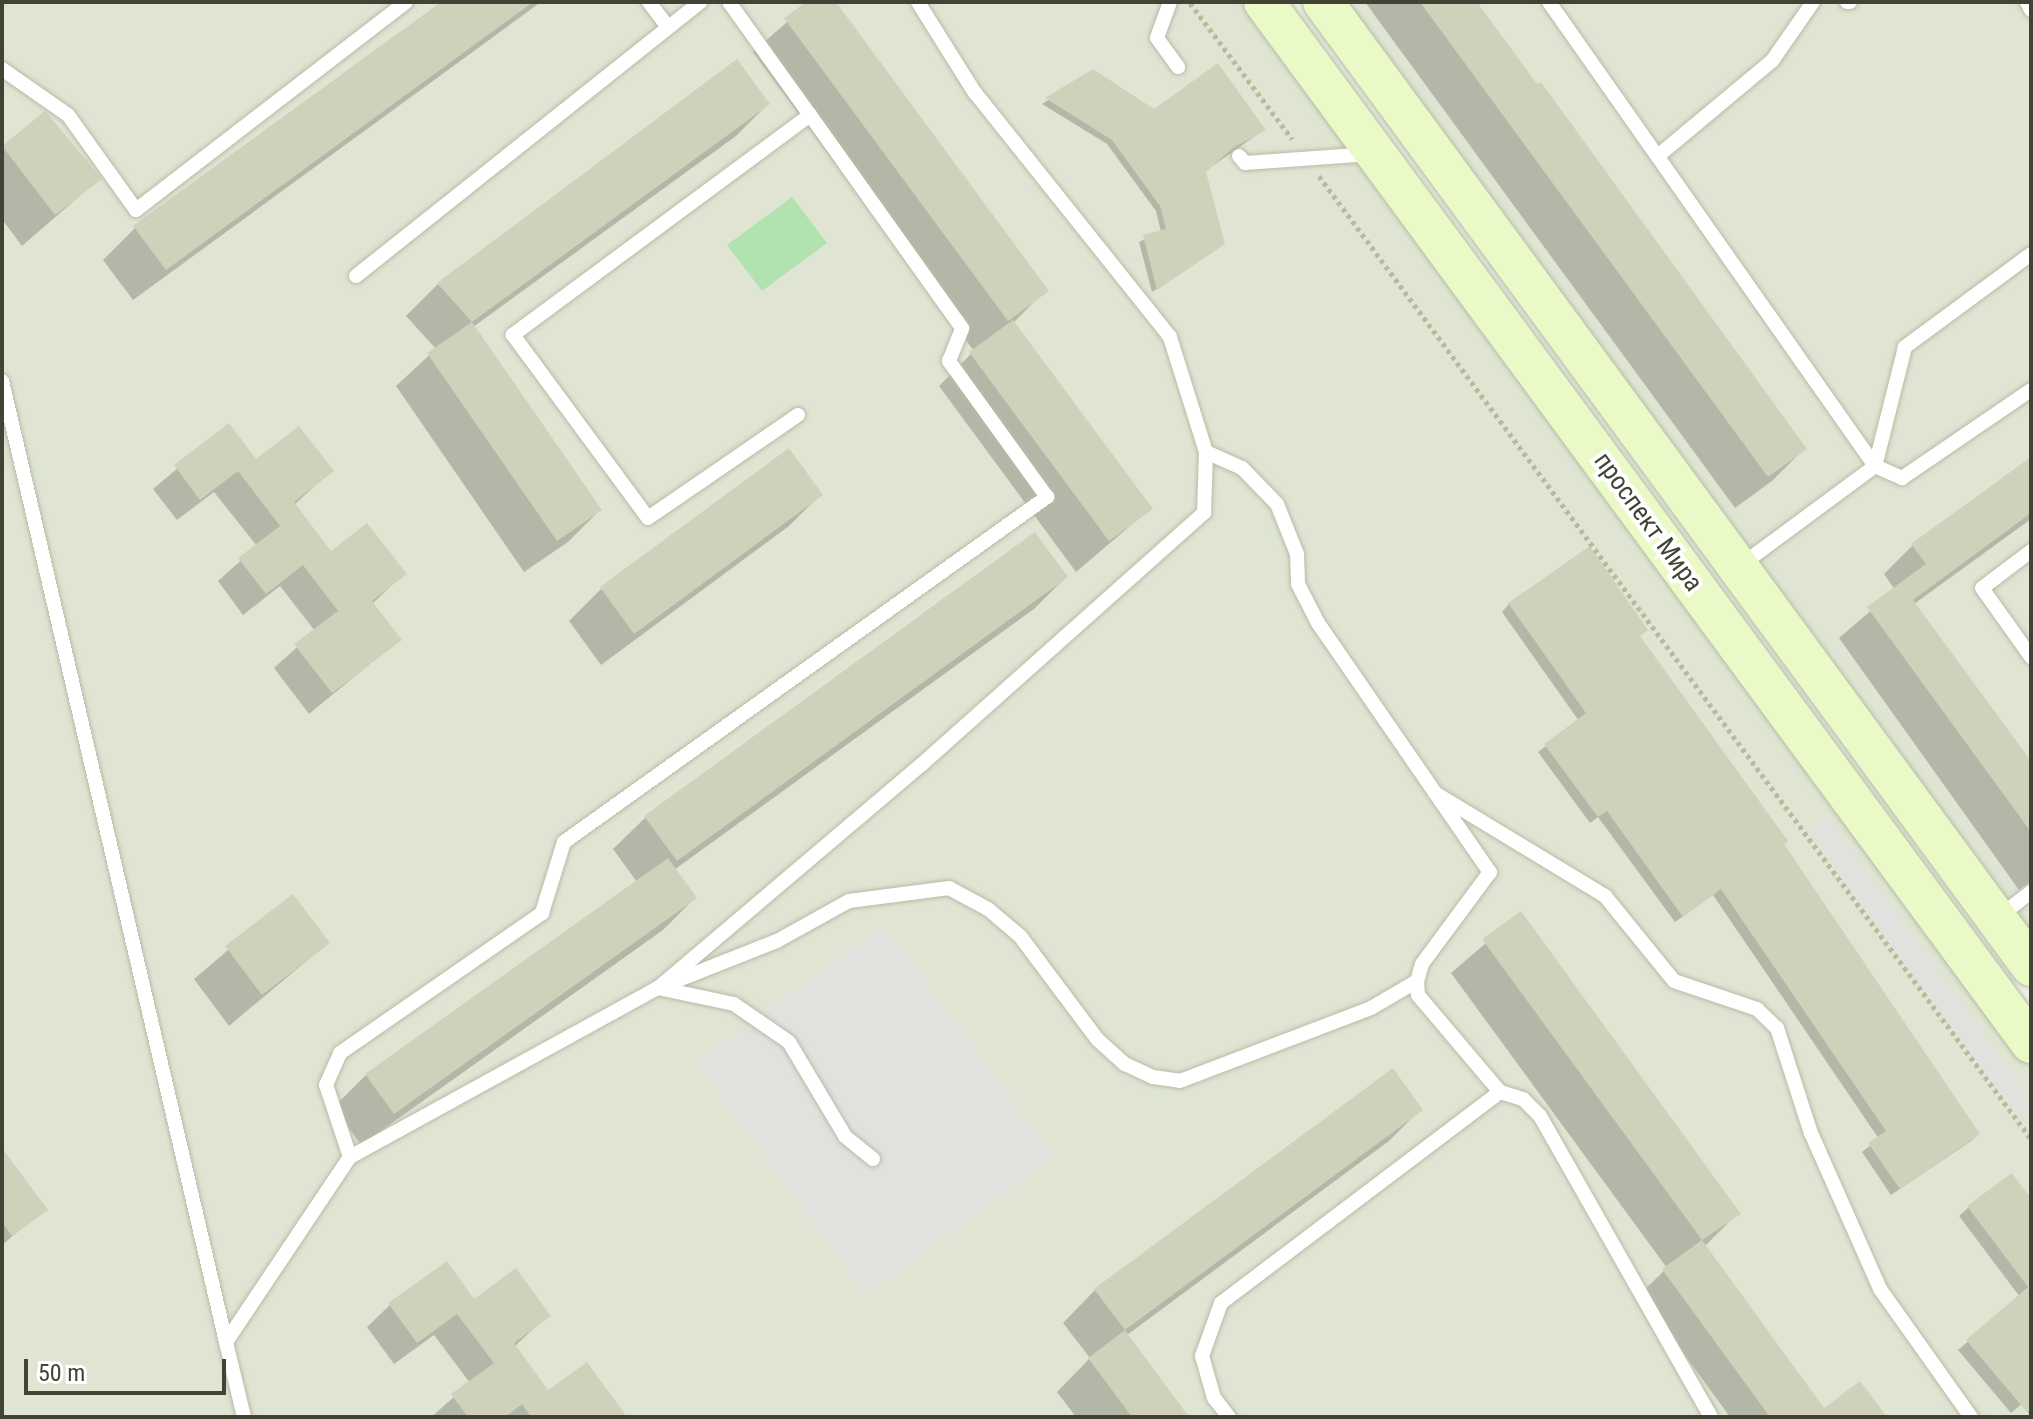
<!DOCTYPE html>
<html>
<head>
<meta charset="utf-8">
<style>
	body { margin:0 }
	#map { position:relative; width:2033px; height:1419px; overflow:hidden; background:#eef1e5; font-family:"Roboto Condensed",sans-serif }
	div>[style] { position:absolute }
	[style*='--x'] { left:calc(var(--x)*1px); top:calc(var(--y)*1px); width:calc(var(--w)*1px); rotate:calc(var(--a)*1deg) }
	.residential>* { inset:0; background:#e0e5d3 }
	.green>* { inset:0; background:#b0e3b0 }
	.parking>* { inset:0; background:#e1e2dd }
	.shadow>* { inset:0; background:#0003 }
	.building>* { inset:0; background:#ced2bb }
	.path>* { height:5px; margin-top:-2.5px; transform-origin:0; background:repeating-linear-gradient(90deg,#b6bc9a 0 4px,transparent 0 8px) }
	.roads { filter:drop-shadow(0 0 2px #b7bca8) drop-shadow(0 0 2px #b7bca8) }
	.service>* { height:14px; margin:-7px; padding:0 7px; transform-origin:7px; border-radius:7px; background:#fff }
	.secondary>* { height:40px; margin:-20px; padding:0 20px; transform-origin:20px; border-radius:20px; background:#eafac6 }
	span { translate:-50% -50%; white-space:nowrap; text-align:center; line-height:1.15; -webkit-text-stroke:8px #fff; paint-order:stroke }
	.street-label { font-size:26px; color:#414335 }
	.frame { position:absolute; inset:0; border:4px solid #414335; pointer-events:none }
	.scale { position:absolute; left:24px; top:1359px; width:202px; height:36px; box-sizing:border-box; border:4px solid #414335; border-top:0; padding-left:10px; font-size:24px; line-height:28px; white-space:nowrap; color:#414335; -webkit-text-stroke:6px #fff; paint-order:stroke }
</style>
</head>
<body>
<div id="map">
	<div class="residential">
		<div style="clip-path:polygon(2px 2px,1244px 2px,2031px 1062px,2031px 1417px,2px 1417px)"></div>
		<div style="clip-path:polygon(1324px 2px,2031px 2px,2031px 966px)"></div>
	</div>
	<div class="green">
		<div style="clip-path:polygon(792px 197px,827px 243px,762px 291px,727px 245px)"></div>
	</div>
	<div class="parking">
		<div style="clip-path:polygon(1827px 817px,2031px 1099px,2031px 1108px,2015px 1118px,1808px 830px)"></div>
		<div style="clip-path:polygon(884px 925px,1054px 1157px,866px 1295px,696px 1063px)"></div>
	</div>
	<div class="shadow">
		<div style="clip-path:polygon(444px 2px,541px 2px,133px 300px,103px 260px,135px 228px)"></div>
		<div style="clip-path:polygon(810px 2px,833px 2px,1046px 290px,1013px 323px,1150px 509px,1076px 572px,939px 386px,974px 351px,753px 52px)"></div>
		<div style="clip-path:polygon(1365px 2px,1475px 2px,1804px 449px,1772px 481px,1735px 508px)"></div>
		<div style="clip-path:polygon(1093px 71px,1154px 112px,1258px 134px,1204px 172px,1223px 244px,1152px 292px,1139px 242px,1161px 232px,1156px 211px,1107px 144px,1042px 104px)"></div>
		<div style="clip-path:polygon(768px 104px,736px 136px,473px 327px,600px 510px,568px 542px,524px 572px,396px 386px,436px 349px,406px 316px,438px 284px)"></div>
		<div style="clip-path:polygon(45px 114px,99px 179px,22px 246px,2px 219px,2px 147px)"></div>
		<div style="clip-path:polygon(228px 426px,256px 462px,331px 471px,294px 505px,331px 554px,404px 574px,372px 604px,400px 639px,309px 714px,274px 668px,315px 631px,280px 586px,243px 615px,218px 581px,257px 546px,214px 492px,177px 520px,153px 489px)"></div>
		<div style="clip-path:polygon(789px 451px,821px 494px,789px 526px,601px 665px,569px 621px,601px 589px)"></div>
		<div style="clip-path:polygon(2031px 459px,2031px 519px,1914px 604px,2031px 765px,2031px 881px,2019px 890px,1839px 638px,1895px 590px,1884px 574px,1913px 545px)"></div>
		<div style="clip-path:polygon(1066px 577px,1034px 609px,674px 870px,695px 898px,663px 930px,361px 1145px,334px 1107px,366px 1075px,637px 882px,613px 849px,646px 817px)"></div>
		<div style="clip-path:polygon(1509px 604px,1638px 637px,1978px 1134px,1971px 1141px,1891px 1195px,1862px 1152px,1879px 1139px,1713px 895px,1675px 922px,1598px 817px,1590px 823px,1538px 752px,1579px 721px,1502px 612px)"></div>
		<div style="clip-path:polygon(292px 896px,328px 943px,229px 1026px,194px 979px)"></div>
		<div style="clip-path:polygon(1520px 914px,1738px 1213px,1704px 1247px,1824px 1411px,1885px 1417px,1730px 1417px,1640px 1294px,1667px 1268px,1451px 973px)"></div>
		<div style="clip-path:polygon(1421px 1109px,1389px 1141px,1127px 1335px,1187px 1417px,1076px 1417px,1057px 1392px,1090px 1358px,1063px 1323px,1095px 1290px)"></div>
		<div style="clip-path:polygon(2px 1152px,45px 1209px,2px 1245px)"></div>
		<div style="clip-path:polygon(2031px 1202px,2031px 1396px,2011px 1413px,1958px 1350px,2020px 1297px,1959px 1216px,1968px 1208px)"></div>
		<div style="clip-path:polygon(474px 1302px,548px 1315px,514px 1347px,547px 1393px,618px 1417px,431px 1417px,470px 1383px,434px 1335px,394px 1364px,367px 1327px,390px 1305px)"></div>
	</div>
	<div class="building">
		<div style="clip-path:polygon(441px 2px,533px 2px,166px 270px,133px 226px)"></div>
		<div style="clip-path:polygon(806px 2px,836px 2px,1049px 291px,1008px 321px,784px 18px)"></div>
		<div style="clip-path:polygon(1420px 2px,1477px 2px,1537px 84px,1541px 82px,1807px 449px,1768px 477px)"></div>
		<div style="clip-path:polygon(737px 59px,770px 104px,472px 322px,437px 283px)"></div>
		<div style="clip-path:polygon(1218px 63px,1266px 130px,1233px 148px,1206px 172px,1225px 244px,1157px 290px,1143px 235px,1166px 229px,1160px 206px,1112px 140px,1045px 98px,1093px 69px,1154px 109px)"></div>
		<div style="clip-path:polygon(45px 111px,102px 179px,55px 215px,2px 146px)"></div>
		<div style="clip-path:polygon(1013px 320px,1153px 509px,1109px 541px,969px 352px)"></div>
		<div style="clip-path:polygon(472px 322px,602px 510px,557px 541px,427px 353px)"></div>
		<div style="clip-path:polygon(229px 423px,256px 459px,299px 426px,334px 471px,294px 502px,331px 551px,367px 523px,407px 574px,372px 601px,402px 640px,332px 693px,294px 644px,338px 611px,303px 565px,266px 594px,238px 558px,280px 526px,238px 471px,200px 500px,174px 465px)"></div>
		<div style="clip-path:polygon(789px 448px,823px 495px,634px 634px,600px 587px)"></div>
		<div style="clip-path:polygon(2031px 457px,2031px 513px,1913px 600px,2031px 761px,2031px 832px,1867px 607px,1926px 564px,1911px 544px)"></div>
		<div style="clip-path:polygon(1035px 532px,1068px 577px,677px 861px,644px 816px)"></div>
		<div style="clip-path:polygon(1590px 546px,1648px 630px,1640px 636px,1788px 841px,1784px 844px,1980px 1134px,1900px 1189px,1868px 1143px,1886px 1131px,1721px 889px,1683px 917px,1607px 811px,1598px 817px,1544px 744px,1586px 713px,1508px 603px)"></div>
		<div style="clip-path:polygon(668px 858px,697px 898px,394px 1114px,365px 1074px)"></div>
		<div style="clip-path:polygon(293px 894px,330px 943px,262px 995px,225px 946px)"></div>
		<div style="clip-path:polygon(1521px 911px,1741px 1214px,1702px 1240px,1482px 939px)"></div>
		<div style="clip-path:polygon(1393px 1068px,1423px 1110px,1125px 1330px,1094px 1289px)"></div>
		<div style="clip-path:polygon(2px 1148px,48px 1210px,12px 1236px,2px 1222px)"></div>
		<div style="clip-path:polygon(2012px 1173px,2031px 1199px,2031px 1417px,1966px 1340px,2028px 1287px,1967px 1206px)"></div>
		<div style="clip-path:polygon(1702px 1240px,1824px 1408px,1860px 1381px,1887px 1417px,1770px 1417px,1662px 1269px)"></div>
		<div style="clip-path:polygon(447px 1261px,474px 1299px,516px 1268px,551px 1316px,514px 1343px,548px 1390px,587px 1362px,627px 1417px,531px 1417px,522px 1404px,505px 1417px,468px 1417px,451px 1394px,494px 1363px,457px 1314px,417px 1343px,388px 1303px)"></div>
		<div style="clip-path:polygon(1125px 1330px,1189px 1417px,1132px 1417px,1088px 1358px)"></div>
	</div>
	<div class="path">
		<div style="--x:1190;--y:3;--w:170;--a:53.1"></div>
		<div style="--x:1319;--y:176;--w:1198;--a:53.52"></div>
	</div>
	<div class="roads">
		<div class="service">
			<div style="--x:649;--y:2;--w:31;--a:53"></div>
			<div style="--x:729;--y:2;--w:139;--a:54.4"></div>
			<div style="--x:810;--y:115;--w:370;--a:143.5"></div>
			<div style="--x:513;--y:335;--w:227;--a:53.6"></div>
			<div style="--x:648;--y:518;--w:182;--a:-34.5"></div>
			<div style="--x:1170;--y:2;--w:38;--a:110"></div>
			<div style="--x:1157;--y:38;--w:36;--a:54"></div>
			<div style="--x:1549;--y:2;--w:567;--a:54.91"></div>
			<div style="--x:1875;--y:466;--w:168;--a:143.5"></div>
			<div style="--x:1847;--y:2;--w:3;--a:0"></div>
			<div style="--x:2027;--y:2;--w:9;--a:63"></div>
			<div style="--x:2;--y:69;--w:80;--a:34.9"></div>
			<div style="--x:68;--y:115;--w:117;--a:54.4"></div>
			<div style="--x:136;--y:210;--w:341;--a:-37.6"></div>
			<div style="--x:1659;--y:155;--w:147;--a:-39.8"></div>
			<div style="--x:1772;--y:61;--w:72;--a:-55.2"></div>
			<div style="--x:1239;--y:156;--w:9;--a:49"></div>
			<div style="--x:1245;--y:163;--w:126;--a:-4.1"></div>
			<div style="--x:2031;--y:254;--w:157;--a:143.6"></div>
			<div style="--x:1905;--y:347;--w:123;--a:104.1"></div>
			<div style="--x:1875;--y:466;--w:30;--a:24"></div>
			<div style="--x:1902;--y:478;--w:156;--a:-34.3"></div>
			<div style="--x:356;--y:276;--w:440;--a:-38.5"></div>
			<div style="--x:2;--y:381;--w:987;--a:76.88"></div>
			<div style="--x:1206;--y:452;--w:39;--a:24"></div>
			<div style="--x:1242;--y:468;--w:50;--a:45.8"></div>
			<div style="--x:1277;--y:504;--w:54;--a:68.2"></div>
			<div style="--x:1297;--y:554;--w:30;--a:88"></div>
			<div style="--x:1298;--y:584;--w:44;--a:62.9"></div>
			<div style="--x:1318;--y:623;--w:303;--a:55.4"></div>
			<div style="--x:1490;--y:872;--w:114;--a:126.5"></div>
			<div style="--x:1422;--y:964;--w:18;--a:106"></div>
			<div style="--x:1417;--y:981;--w:14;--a:86"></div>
			<div style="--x:1418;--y:995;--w:127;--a:49.8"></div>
			<div style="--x:2031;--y:551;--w:61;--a:142.9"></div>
			<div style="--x:1982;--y:588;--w:85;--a:54.6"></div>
			<div style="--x:1435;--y:793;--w:199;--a:31.2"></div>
			<div style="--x:1605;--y:896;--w:109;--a:50.9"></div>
			<div style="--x:1674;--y:981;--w:88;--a:18.6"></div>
			<div style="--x:1757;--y:1009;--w:28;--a:44"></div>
			<div style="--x:1777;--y:1028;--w:110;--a:72.1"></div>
			<div style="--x:1811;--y:1133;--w:171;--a:66.1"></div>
			<div style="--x:1880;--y:1289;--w:157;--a:54.6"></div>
			<div style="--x:2000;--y:916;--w:39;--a:-38"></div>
			<div style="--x:350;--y:1157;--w:76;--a:-108.4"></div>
			<div style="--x:326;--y:1085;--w:35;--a:-66"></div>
			<div style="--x:340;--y:1053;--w:246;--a:-34.7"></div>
			<div style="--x:542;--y:913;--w:74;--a:-72.8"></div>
			<div style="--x:564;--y:842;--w:594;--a:-35.54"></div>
			<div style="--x:1047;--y:497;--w:168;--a:-125.8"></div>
			<div style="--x:949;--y:361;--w:35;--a:-68"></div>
			<div style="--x:962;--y:328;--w:262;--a:-125.5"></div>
			<div style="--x:873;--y:1159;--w:36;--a:-141"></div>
			<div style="--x:845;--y:1136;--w:109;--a:-120.8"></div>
			<div style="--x:789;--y:1042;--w:67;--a:-145.4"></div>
			<div style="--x:734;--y:1004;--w:78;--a:-168.1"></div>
			<div style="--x:658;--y:988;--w:128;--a:-21.6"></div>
			<div style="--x:777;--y:941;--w:82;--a:-29.1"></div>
			<div style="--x:849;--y:901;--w:101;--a:-7.4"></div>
			<div style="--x:949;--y:888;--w:44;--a:28.3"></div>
			<div style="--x:988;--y:909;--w:42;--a:40.2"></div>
			<div style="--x:1020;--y:936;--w:129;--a:53.2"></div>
			<div style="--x:1097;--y:1039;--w:38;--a:42"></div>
			<div style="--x:1125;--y:1064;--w:31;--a:25"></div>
			<div style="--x:1153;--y:1077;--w:27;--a:8"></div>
			<div style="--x:1180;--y:1081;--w:204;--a:-20.9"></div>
			<div style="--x:1371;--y:1008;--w:53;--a:-30.4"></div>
			<div style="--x:244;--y:1417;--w:77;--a:-103.5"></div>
			<div style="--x:226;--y:1342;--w:223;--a:-56.2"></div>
			<div style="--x:350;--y:1157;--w:351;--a:-28.8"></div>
			<div style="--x:658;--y:988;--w:346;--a:-40.3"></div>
			<div style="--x:922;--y:764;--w:378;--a:-41.7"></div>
			<div style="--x:1204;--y:513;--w:61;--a:-88.1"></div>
			<div style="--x:1206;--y:452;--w:121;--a:-107.4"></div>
			<div style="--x:1170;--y:337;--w:312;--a:-128.6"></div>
			<div style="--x:975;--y:93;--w:107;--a:-122.1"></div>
			<div style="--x:1229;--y:1417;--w:24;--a:-128"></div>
			<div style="--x:1214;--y:1398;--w:44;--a:-105.9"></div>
			<div style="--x:1202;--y:1356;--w:56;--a:-70.3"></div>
			<div style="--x:1221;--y:1303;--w:350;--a:-37.1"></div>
			<div style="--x:1500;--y:1092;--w:24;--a:17"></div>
			<div style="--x:1523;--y:1099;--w:24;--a:45"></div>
			<div style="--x:1540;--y:1116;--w:346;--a:60.4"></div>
		</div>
		<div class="secondary">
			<div style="--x:1264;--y:2;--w:1293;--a:53.62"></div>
			<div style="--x:1323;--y:2;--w:1196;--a:53.7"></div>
		</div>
	</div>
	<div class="street-label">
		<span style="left:1648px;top:522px;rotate:54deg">проспект Мира</span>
	</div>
	<div class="frame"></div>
	<div class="scale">50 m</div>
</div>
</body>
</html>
